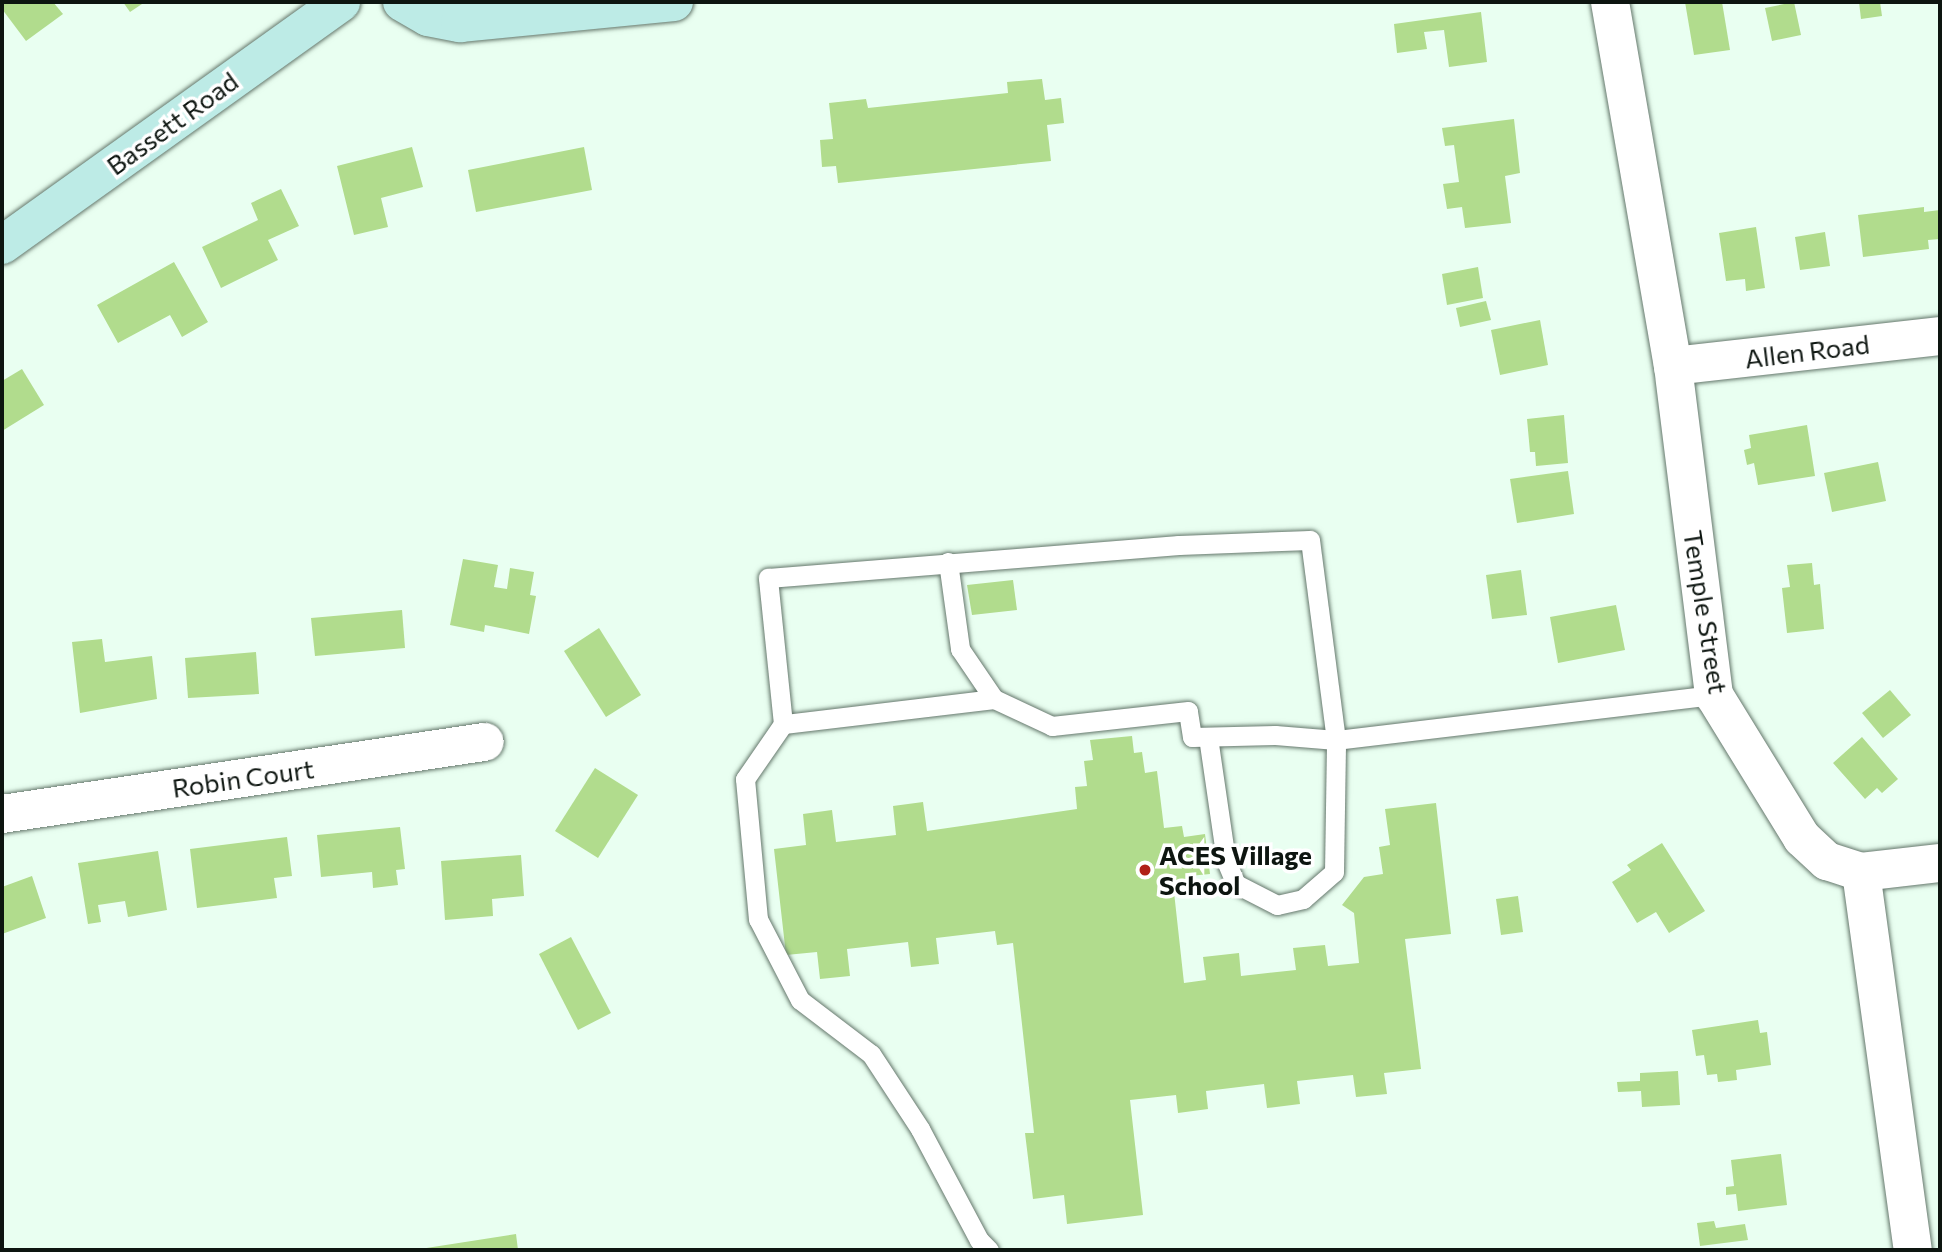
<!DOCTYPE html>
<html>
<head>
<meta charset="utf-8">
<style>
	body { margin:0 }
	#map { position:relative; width:1942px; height:1252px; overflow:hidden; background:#e9fff1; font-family:Commissioner,sans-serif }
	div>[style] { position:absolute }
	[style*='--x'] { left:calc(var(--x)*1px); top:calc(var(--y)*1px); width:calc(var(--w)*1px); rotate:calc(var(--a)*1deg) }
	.building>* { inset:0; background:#b1dc8d }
	.roads { filter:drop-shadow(0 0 2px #65786c) drop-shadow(0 0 2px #65786c) }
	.lane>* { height:19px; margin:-9.5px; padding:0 9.5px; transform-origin:9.5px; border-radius:9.5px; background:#fff }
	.street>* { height:38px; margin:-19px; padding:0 19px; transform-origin:19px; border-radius:19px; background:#fff }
	.secondary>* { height:38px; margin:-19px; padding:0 19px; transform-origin:19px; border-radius:19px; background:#bdebe6 }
	.dots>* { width:19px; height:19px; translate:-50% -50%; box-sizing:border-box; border:4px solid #fff; border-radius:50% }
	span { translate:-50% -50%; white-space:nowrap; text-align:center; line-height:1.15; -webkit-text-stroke:7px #fff; paint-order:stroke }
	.street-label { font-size:26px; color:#0d1510 }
	.poi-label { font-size:26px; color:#0d1510; font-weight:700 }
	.left { translate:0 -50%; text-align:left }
	.frame { position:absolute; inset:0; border:4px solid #0d1510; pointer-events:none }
</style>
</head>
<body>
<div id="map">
	<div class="building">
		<div style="clip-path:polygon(2px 2px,53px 2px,63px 14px,26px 41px,2px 9px)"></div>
		<div style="clip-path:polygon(123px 2px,145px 2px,130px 12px)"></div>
		<div style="clip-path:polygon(1685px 2px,1722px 2px,1730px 50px,1694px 55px)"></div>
		<div style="clip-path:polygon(1794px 2px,1801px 35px,1772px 41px,1765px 8px)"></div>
		<div style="clip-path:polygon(1859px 2px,1880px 2px,1882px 16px,1861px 19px)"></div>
		<div style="clip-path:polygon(1481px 12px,1487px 62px,1449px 67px,1444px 30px,1424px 32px,1427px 49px,1397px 53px,1394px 24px)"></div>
		<div style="clip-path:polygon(1042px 79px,1045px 100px,1061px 98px,1064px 123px,1047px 125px,1051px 161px,838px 183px,836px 166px,822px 167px,820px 140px,833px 139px,829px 103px,866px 99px,868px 108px,1008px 93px,1007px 82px)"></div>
		<div style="clip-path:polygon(1514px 119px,1520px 173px,1505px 176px,1511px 223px,1465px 228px,1462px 207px,1447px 209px,1443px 184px,1459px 182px,1454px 145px,1445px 146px,1442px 128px)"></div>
		<div style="clip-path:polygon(412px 147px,423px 187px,381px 198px,388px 227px,354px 235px,337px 166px)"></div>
		<div style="clip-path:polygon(584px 147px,592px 190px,476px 212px,468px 170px)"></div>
		<div style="clip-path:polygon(281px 189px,299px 226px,268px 240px,278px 260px,221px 288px,202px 247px,258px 220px,251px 203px)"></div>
		<div style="clip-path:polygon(1924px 207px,1924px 212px,1940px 210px,1940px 239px,1928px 240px,1929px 249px,1863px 257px,1858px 215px)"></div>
		<div style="clip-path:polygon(1756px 227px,1765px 288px,1746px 291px,1745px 279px,1726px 281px,1719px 233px)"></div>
		<div style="clip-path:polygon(1825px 232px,1830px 266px,1800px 270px,1795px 237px)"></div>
		<div style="clip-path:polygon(174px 262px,208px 322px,182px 337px,170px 315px,118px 343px,97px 305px)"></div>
		<div style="clip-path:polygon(1478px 267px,1483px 298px,1447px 305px,1442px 274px)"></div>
		<div style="clip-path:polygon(1486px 301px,1491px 320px,1460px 327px,1456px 308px)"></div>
		<div style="clip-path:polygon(1540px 320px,1548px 365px,1500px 375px,1491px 330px)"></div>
		<div style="clip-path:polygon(22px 369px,44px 405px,2px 431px,2px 381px)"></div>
		<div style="clip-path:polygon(1564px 415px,1568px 463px,1536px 466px,1535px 452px,1530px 452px,1527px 419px)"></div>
		<div style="clip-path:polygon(1807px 425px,1815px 476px,1758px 485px,1754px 463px,1747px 465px,1744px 450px,1751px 448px,1749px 435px)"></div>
		<div style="clip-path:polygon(1878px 462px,1886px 501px,1832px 512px,1824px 473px)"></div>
		<div style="clip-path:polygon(1568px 471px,1574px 514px,1517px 523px,1510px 479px)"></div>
		<div style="clip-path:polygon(463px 559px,498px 565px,494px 587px,507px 589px,510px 568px,534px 572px,530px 595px,536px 596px,529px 634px,485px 625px,484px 632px,450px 625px)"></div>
		<div style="clip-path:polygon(1812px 563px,1814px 585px,1820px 584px,1824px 629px,1787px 633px,1782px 588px,1790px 587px,1787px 565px)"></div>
		<div style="clip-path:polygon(1521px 570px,1527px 615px,1492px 619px,1486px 575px)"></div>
		<div style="clip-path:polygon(1013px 580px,1017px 610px,972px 615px,967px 585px)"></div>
		<div style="clip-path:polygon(1616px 605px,1625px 650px,1558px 663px,1550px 617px)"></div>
		<div style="clip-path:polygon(402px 610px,405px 648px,315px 656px,311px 618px)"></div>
		<div style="clip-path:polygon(599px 628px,641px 695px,606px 717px,564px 651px)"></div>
		<div style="clip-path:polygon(102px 639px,105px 662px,152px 656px,157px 699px,80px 713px,72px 642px)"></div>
		<div style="clip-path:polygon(256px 652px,259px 694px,188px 698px,185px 658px)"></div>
		<div style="clip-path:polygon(1890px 690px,1911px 715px,1883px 738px,1862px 713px)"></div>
		<div style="clip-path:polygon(1132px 736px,1134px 753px,1142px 752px,1145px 773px,1157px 771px,1164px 828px,1182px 826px,1184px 837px,1205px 834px,1210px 874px,1189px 876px,1190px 891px,1174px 892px,1184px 983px,1206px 980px,1203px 957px,1239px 953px,1241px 976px,1296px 970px,1293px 948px,1325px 945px,1328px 966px,1359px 963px,1354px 913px,1342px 905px,1364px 877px,1383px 874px,1379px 847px,1390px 845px,1385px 809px,1436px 803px,1451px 934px,1405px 939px,1421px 1069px,1384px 1073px,1387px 1094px,1356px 1097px,1353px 1075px,1297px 1081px,1300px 1104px,1267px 1108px,1264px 1084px,1206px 1091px,1208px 1109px,1178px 1113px,1176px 1095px,1130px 1100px,1143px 1215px,1067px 1224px,1064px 1195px,1033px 1199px,1025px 1133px,1034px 1133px,1013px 943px,997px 945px,995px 931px,936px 938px,939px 964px,911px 967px,908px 942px,847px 949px,850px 976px,820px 979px,817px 952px,786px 955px,774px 849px,806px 845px,803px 814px,832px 810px,836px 842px,896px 835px,893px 806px,923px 802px,927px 831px,1077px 809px,1075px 787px,1087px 786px,1084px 761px,1093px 760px,1090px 740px)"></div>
		<div style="clip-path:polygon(1862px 737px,1898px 779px,1882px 793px,1877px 788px,1865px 799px,1833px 763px)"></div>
		<div style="clip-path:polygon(595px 768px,638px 795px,598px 858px,555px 831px)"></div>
		<div style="clip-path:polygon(400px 827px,405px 869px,396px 870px,398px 885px,373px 888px,372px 872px,321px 877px,317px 835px)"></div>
		<div style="clip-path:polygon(287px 837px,292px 876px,274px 878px,277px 898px,197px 908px,190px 849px)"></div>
		<div style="clip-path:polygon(1662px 843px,1705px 911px,1669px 933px,1656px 912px,1637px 923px,1612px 882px,1631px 870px,1627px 865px)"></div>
		<div style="clip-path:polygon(158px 851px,167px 910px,128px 917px,125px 901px,98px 905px,101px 922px,88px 924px,78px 863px)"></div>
		<div style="clip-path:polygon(521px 855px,524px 896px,492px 899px,493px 916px,445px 920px,441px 861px)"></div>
		<div style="clip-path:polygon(32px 876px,46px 918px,2px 934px,2px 887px)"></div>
		<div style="clip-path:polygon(1518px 896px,1523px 932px,1501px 935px,1496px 899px)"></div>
		<div style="clip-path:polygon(571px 937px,611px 1013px,578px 1030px,539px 954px)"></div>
		<div style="clip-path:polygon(1758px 1020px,1760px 1033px,1767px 1032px,1771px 1065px,1736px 1070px,1737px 1080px,1718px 1082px,1717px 1074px,1707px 1075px,1704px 1055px,1696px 1056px,1692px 1030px)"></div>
		<div style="clip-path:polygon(1678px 1071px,1680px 1105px,1642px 1107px,1641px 1091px,1618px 1092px,1617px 1082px,1640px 1081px,1640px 1073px)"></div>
		<div style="clip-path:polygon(1781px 1154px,1787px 1205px,1738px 1211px,1736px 1194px,1726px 1195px,1726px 1187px,1734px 1186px,1731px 1160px)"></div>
		<div style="clip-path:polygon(1714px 1221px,1716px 1228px,1745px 1224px,1748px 1240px,1700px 1246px,1697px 1223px)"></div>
		<div style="clip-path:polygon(516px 1234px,518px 1250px,420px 1250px,420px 1249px)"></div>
	</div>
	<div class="roads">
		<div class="lane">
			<div style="--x:948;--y:562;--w:88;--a:82.1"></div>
			<div style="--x:960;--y:649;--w:60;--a:55.8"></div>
			<div style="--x:783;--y:724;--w:67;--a:124.6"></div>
			<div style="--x:745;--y:779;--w:141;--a:84.7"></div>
			<div style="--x:758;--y:919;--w:91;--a:62.6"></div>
			<div style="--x:800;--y:1000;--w:89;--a:37.3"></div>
			<div style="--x:871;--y:1054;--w:90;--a:56.8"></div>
			<div style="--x:920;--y:1129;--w:126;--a:62"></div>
			<div style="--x:979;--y:1240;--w:14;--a:45"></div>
			<div style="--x:1208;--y:737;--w:125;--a:81.7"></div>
			<div style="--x:1226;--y:861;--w:25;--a:67"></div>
			<div style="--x:1236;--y:884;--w:46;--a:27.1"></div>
			<div style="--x:1277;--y:905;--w:27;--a:-13"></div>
			<div style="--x:1303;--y:899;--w:41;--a:-41.1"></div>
			<div style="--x:1334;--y:872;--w:132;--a:-89.1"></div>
			<div style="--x:1336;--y:740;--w:61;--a:-175.3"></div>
			<div style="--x:1275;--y:735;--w:83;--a:178.6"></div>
			<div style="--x:1192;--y:737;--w:26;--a:-99"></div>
			<div style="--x:1188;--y:711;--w:137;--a:173.7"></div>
			<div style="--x:1052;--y:726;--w:64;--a:-155"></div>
			<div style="--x:994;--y:699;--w:212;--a:173.2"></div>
			<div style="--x:783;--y:724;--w:147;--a:-95.9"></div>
			<div style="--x:768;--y:578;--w:412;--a:-4.6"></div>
			<div style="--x:1179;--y:545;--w:131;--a:-2.2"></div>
			<div style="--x:1310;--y:540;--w:202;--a:82.6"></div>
			<div style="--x:1336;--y:740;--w:381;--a:-6.8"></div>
		</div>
		<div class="street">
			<div style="--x:1610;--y:2;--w:369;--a:80.2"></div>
			<div style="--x:1673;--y:366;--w:332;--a:82.9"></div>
			<div style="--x:1714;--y:695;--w:168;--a:58.4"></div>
			<div style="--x:1802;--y:838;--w:34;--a:43"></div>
			<div style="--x:1827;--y:861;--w:36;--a:18"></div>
			<div style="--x:1861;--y:872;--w:382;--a:82.2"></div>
			<div style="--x:1673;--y:366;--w:269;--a:-6.4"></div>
			<div style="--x:2;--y:814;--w:488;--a:-8.5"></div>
			<div style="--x:1861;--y:872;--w:80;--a:-6.5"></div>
		</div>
		<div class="secondary">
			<div style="--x:402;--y:2;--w:30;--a:30"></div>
			<div style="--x:428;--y:17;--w:33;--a:11"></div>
			<div style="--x:460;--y:23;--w:215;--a:-5.6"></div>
			<div style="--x:2;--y:245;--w:417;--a:-35.6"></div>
		</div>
	</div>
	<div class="dots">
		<div style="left:1145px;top:870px;background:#b02018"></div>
	</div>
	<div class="street-label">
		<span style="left:172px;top:123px;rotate:-36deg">Bassett Road</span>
		<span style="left:1807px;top:351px;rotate:-7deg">Allen Road</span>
		<span style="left:1706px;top:612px;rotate:81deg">Temple Street</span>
		<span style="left:243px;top:778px;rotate:-8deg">Robin Court</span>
	</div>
	<div class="poi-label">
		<span class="left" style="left:1159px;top:870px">ACES Village<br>School</span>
	</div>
	<div class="frame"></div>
</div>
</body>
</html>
